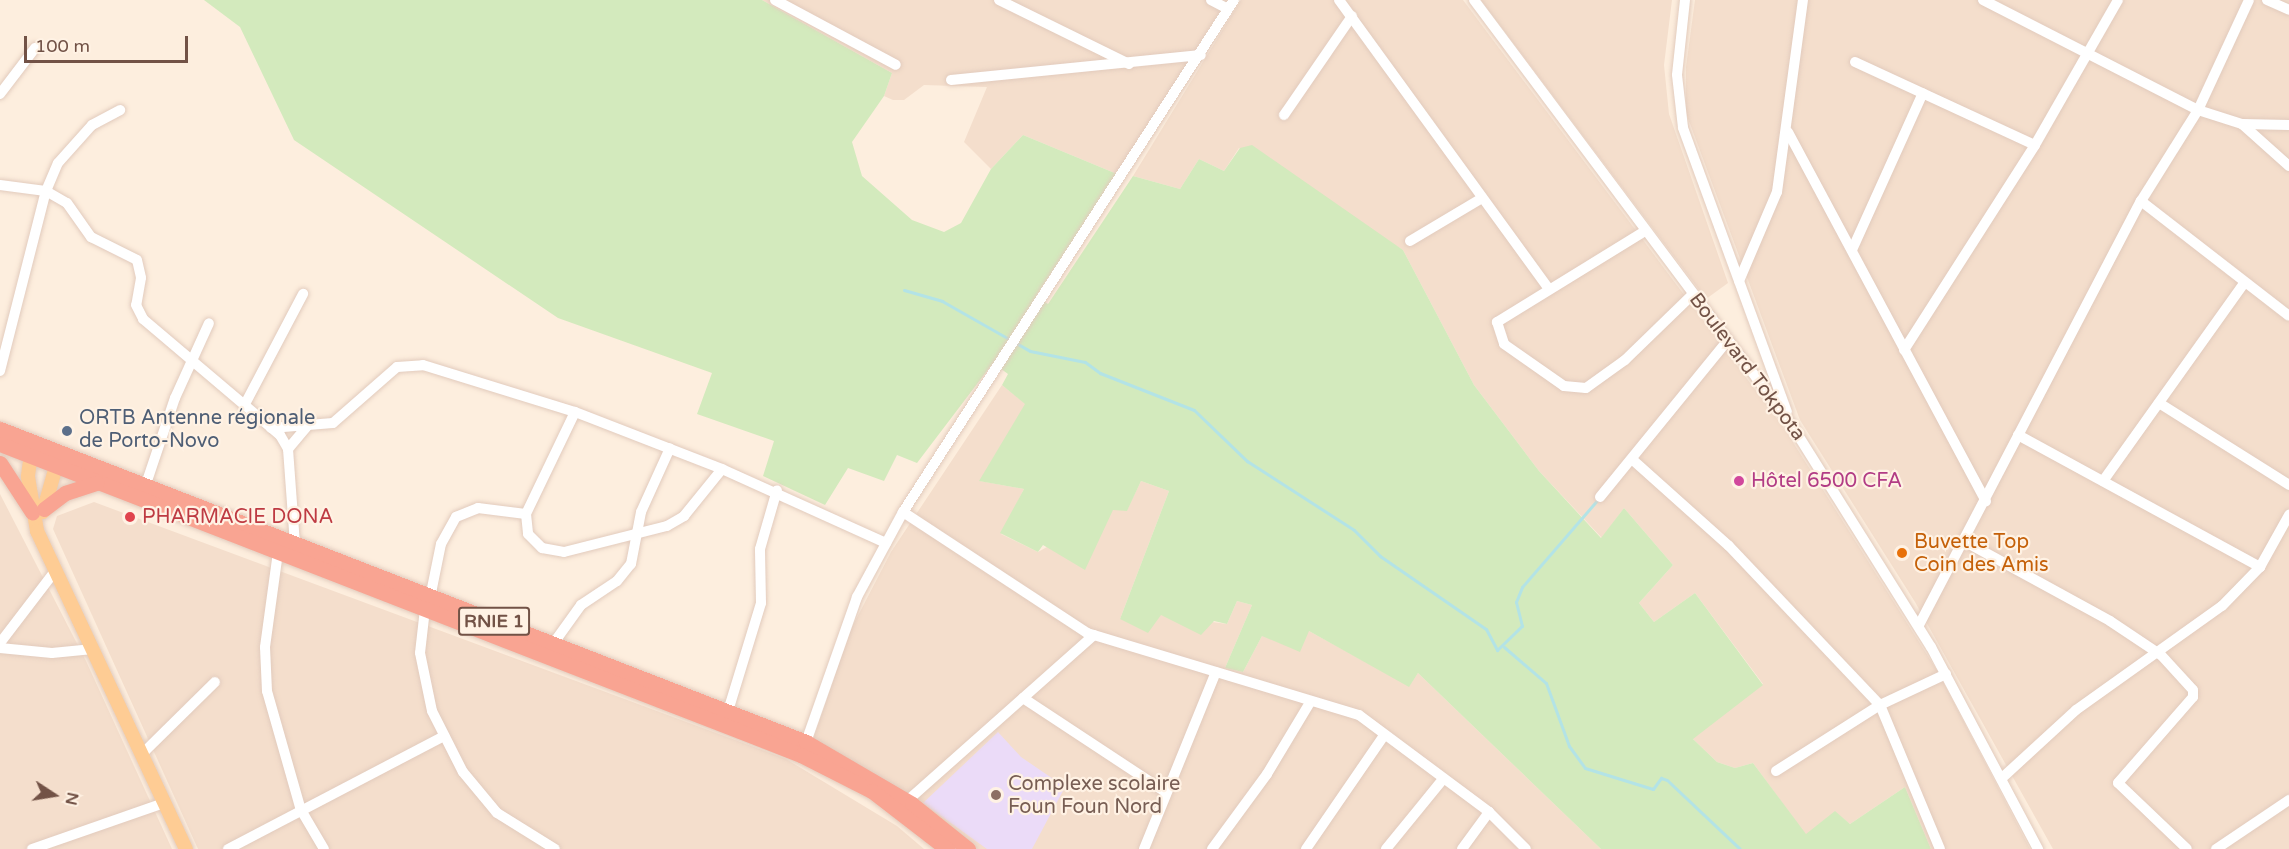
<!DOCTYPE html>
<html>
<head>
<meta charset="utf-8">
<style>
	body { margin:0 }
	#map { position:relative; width:2289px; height:849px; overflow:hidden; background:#fdeede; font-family:"Varela Round",sans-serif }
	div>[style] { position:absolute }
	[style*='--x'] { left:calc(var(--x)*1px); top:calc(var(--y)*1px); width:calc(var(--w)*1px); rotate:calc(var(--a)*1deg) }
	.residential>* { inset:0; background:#f4decc }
	.education>* { inset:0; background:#ebdbf8 }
	.green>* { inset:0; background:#d3eabd }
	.stream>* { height:3px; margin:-1.5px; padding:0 1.5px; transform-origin:1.5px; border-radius:1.5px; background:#b3e3e6 }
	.roads { filter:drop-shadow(0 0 2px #e2cbbd) drop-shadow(0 0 2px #e2cbbd) }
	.minor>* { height:10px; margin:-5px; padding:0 5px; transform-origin:5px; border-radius:5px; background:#fff }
	.major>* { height:14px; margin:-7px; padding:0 7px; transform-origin:7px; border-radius:7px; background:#fecc94 }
	.highway>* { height:15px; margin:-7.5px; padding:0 7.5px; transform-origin:7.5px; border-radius:7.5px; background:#f9a492 }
	.dots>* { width:16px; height:16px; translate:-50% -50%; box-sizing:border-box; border:3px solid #fff2e4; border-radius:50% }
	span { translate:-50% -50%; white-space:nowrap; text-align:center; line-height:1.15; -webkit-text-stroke:4.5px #fff2e4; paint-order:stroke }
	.shield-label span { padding:2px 4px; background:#fff2e4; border:2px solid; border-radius:4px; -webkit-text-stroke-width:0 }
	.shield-label { font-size:18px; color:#725246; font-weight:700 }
	.street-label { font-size:20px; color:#725246 }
	.service-label { font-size:20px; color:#4e5e75 }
	.left { translate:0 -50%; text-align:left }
	.hotel-label { font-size:20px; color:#b23c85 }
	.health-label { font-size:20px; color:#be3a42 }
	.food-label { font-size:20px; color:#c56008 }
	.education-label { font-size:20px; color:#785e54 }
	.north { position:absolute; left:24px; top:765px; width:60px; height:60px; -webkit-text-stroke:4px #fff2e4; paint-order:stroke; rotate:102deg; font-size:16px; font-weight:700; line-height:24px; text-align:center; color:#725246 }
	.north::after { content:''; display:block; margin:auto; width:21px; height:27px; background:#725246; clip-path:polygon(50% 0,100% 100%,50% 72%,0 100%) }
	.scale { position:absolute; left:24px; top:36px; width:164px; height:27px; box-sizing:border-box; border:3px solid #725246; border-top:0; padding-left:8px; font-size:18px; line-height:21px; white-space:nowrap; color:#725246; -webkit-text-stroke:4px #fff2e4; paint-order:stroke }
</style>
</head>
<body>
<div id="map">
	<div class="residential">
		<div style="clip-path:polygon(762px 0,1227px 0,1117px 174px,1023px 135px,991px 169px,964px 142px,987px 87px,924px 85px,904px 100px,893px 100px,884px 96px,892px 73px)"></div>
		<div style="clip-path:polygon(1241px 0,1463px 0,1784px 428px,1938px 672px,2030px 849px,1931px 849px,1905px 787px,1850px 824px,1835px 812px,1806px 835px,1753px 763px,1735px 768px,1717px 762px,1692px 738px,1763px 684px,1695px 593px,1654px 622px,1639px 603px,1673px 565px,1624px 508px,1602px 538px,1539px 471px,1474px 385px,1403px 250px,1239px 148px,1224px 171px,1199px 159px,1180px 189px,1133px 176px)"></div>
		<div style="clip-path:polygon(1481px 0,1672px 0,1664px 65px,1669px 114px,1728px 283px,1706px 299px)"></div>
		<div style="clip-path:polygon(1695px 0,2289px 0,2289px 849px,2053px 849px,1915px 602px,1800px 420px,1686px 113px,1686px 67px)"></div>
		<div style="clip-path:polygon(1002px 385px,1026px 404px,980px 481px,1024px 489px,1001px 534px,1038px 552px,1113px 510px,1127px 510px,1141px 481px,1169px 491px,1120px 619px,1161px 615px,1227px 624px,1237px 601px,1252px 605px,1225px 668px,1243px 672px,1262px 636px,1309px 631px,1409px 686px,1418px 673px,1601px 849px,971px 849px,812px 743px,850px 631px,891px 552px)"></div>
		<div style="clip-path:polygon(0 494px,86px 661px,172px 849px,0 849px)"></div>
		<div style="clip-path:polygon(94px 502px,786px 759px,897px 826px,924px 849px,198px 849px,53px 529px,57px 516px)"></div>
	</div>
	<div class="education">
		<div style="clip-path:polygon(998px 732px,1021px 757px,1065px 787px,1032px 849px,987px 849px,923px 803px)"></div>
	</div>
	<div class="green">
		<div style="clip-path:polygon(204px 0,762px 0,892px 73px,884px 96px,852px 142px,862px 176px,912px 220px,944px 232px,961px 223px,991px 169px,1023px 135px,1117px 174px,1036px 296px,1048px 304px,1133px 176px,1180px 189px,1199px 159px,1224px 171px,1240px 148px,1252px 145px,1403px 250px,1474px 385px,1539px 471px,1601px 538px,1624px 508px,1673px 565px,1639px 603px,1654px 622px,1695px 593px,1763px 685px,1693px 739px,1717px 762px,1735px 768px,1753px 763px,1806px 834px,1835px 811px,1850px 824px,1905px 787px,1931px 849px,1601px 849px,1418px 673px,1409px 687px,1309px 631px,1300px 652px,1262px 636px,1243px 672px,1225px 668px,1252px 605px,1237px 601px,1227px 624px,1214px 621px,1201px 635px,1161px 615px,1148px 633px,1120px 619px,1169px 491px,1141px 481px,1127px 511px,1113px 510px,1085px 570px,1043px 545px,1038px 552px,1000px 533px,1024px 489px,979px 481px,1025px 404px,1002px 385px,1008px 374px,993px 363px,917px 463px,897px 455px,884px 481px,848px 468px,825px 505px,763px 476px,774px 441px,697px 414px,712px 373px,558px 318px,294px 140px,240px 27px)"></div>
	</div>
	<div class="stream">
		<div style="--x:904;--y:290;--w:40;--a:16"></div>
		<div style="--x:942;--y:301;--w:101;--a:29.6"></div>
		<div style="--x:1030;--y:351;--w:56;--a:11.3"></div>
		<div style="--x:1085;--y:362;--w:19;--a:36"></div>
		<div style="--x:1100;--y:373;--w:101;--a:21.5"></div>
		<div style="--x:1194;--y:410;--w:74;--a:43.9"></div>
		<div style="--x:1247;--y:461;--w:127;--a:32.8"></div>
		<div style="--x:1354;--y:530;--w:37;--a:45"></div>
		<div style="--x:1380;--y:556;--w:129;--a:34.6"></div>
		<div style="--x:1486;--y:629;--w:24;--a:62"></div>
		<div style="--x:1497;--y:650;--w:35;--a:-44"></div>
		<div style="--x:1522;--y:626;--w:25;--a:-104"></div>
		<div style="--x:1516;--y:602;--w:16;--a:-68"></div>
		<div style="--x:1522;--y:587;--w:118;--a:-49.1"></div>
		<div style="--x:1504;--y:647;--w:55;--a:40.6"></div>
		<div style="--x:1546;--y:683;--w:67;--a:69.9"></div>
		<div style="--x:1569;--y:746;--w:27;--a:54"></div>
		<div style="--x:1585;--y:768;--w:71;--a:17.2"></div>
		<div style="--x:1653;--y:789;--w:14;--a:-54"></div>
		<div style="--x:1661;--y:778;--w:6;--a:18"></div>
		<div style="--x:1667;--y:780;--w:100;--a:43.4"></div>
	</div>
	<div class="roads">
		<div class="minor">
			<div style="--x:775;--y:0;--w:137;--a:28.2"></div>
			<div style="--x:999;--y:0;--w:145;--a:26.2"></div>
			<div style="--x:1211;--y:0;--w:19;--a:28"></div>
			<div style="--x:1339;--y:0;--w:357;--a:54"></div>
			<div style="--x:1474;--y:0;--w:529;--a:53.22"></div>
			<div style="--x:1791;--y:424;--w:263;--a:57.9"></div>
			<div style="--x:1931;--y:647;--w:229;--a:62.1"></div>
			<div style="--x:1685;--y:0;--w:75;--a:96.1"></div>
			<div style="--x:1677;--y:75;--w:53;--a:83.5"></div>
			<div style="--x:1683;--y:128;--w:302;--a:69.9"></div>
			<div style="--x:1983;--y:0;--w:242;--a:27.1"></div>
			<div style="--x:2198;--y:110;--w:46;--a:17.7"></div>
			<div style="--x:2242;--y:124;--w:63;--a:41.8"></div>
			<div style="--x:2267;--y:0;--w:24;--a:24"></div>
			<div style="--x:1855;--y:62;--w:198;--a:24.8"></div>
			<div style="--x:951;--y:80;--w:251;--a:-5.7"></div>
			<div style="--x:0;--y:94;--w:58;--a:-52.7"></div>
			<div style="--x:1284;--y:115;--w:120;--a:-55.5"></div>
			<div style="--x:2242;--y:124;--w:47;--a:1.2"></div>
			<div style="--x:1788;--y:132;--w:419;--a:61.8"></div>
			<div style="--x:0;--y:185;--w:46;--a:7.4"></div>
			<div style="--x:46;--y:191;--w:24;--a:30"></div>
			<div style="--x:67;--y:203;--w:42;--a:54.8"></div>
			<div style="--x:91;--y:237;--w:51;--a:26.6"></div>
			<div style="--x:137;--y:260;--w:18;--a:77"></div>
			<div style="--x:141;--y:278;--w:27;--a:100"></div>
			<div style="--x:136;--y:305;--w:16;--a:63"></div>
			<div style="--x:143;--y:319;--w:180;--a:40.3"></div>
			<div style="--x:280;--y:435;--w:16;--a:60"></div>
			<div style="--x:288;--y:449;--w:96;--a:85.8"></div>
			<div style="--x:2141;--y:201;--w:187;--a:37.8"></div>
			<div style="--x:1645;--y:231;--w:174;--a:148.4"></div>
			<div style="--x:1497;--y:322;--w:23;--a:72"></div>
			<div style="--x:1504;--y:344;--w:73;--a:35"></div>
			<div style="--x:1564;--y:386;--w:22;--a:5"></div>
			<div style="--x:1586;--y:388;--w:48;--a:-35.7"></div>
			<div style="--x:1625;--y:360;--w:95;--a:-44.1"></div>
			<div style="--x:1410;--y:241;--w:84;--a:-30.8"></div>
			<div style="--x:1852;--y:250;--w:172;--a:-65.7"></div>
			<div style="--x:1739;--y:281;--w:97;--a:-66.9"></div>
			<div style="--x:1777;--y:192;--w:194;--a:-82.3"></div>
			<div style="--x:1904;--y:350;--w:243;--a:-57.4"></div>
			<div style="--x:2035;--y:145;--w:167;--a:-60.2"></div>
			<div style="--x:0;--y:371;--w:186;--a:-75.7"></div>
			<div style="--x:46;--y:191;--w:30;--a:-67"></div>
			<div style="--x:58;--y:163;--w:51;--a:-48.2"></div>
			<div style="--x:92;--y:125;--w:32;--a:-28"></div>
			<div style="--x:2159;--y:403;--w:154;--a:32.2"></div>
			<div style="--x:244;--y:406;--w:127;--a:-62.2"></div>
			<div style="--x:575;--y:412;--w:113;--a:115.7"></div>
			<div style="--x:526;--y:514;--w:20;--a:84"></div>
			<div style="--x:528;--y:534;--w:20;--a:45"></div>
			<div style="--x:542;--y:548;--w:22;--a:10"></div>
			<div style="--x:564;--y:552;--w:106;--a:-14.2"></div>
			<div style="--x:667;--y:526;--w:20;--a:-30"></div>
			<div style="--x:684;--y:516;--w:60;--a:-51"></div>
			<div style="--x:271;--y:428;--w:62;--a:-4.6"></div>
			<div style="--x:333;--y:423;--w:85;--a:-41.2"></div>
			<div style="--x:397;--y:367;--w:26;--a:-4"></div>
			<div style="--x:423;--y:365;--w:159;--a:17.2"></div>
			<div style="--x:575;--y:412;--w:158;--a:21.2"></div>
			<div style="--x:722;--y:469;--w:180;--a:24.3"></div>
			<div style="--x:2018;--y:435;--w:276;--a:28.6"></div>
			<div style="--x:288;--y:449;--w:34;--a:-50"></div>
			<div style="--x:1634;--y:461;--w:127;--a:41.8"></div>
			<div style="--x:1729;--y:546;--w:219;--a:46.5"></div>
			<div style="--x:1880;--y:705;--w:156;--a:67.4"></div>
			<div style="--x:2103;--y:481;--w:243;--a:-54.5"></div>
			<div style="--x:145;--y:487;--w:94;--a:-71.4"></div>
			<div style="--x:175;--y:398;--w:82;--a:-65.6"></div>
			<div style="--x:1600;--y:497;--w:203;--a:-50.8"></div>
			<div style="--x:903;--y:512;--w:220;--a:33.3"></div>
			<div style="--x:1087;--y:633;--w:284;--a:16.8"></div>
			<div style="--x:1359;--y:715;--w:162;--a:36.7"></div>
			<div style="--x:1489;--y:812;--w:52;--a:45"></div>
			<div style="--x:1964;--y:541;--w:166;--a:28.7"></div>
			<div style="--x:2110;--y:621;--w:61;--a:33.7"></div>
			<div style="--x:2161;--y:655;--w:47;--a:47.6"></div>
			<div style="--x:2193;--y:690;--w:7;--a:90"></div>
			<div style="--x:2193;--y:697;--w:114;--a:131.1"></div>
			<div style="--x:2118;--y:783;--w:95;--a:43.7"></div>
			<div style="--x:278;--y:552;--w:96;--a:97.8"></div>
			<div style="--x:265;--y:647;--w:44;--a:87.4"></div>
			<div style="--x:267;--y:691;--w:124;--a:74.1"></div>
			<div style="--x:301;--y:810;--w:45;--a:59.5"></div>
			<div style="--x:430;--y:598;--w:55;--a:-78.5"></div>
			<div style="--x:441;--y:544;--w:31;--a:-61"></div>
			<div style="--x:456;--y:517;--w:24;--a:-22"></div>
			<div style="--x:478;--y:508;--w:48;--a:7.1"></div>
			<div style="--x:425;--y:609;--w:44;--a:96.5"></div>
			<div style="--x:420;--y:653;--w:59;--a:78.3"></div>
			<div style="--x:432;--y:711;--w:68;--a:63.1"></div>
			<div style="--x:463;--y:772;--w:53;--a:50.3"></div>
			<div style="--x:497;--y:813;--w:68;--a:31.8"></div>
			<div style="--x:1919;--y:625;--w:479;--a:-62.4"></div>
			<div style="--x:2141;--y:201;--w:107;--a:-57.9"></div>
			<div style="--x:2198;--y:110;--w:121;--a:-65.1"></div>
			<div style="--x:0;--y:643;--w:91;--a:-52.6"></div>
			<div style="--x:553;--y:644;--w:48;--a:-54.3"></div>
			<div style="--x:581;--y:605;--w:43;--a:-33.7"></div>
			<div style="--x:617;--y:581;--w:22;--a:-51"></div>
			<div style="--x:631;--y:564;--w:53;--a:-79.1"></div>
			<div style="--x:641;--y:512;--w:70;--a:-65.6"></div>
			<div style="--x:0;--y:648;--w:52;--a:5.5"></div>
			<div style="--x:52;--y:653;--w:41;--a:-5.6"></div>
			<div style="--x:1023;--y:698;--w:169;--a:33.4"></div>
			<div style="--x:728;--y:711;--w:113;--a:-73"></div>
			<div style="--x:761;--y:603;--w:54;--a:-91.1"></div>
			<div style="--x:760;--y:549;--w:61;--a:-73.9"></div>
			<div style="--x:806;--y:742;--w:154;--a:-70.6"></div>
			<div style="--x:857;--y:597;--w:97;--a:-61.6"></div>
			<div style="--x:903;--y:512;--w:610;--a:-57.12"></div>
			<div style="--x:143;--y:753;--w:101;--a:-44.6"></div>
			<div style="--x:1776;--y:771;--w:123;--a:-32.4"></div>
			<div style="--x:1880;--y:705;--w:73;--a:-25.2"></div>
			<div style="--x:2002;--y:778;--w:100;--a:-42.6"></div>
			<div style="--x:2076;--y:710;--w:179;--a:-35.5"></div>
			<div style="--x:2222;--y:606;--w:54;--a:-45.7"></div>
			<div style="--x:2260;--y:567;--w:60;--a:-60.9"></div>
			<div style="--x:907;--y:801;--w:250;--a:-41.6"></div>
			<div style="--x:32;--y:849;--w:140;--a:-19.2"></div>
			<div style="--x:228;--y:849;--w:244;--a:-27.6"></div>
			<div style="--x:1144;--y:849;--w:191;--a:-67.9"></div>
			<div style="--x:1212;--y:849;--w:93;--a:-53.7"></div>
			<div style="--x:1267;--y:774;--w:82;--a:-59"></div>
			<div style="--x:1306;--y:849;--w:136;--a:-55.5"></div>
			<div style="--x:1386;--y:849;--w:90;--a:-50.8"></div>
			<div style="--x:1462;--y:849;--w:46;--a:-53.9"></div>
			<div style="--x:2216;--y:849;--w:88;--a:-33.9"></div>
		</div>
		<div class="major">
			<div style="--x:32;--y:447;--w:30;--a:98"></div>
			<div style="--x:28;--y:477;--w:55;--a:80.5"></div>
			<div style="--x:37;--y:531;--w:351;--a:64.9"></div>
			<div style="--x:43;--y:512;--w:58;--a:-74.1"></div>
		</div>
		<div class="highway">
			<div style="--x:0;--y:429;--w:865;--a:21.22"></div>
			<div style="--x:806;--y:742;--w:123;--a:30.3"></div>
			<div style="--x:912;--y:804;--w:72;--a:38.8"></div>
			<div style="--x:0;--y:444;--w:859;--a:21.22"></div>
			<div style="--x:801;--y:755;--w:80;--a:26.9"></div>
			<div style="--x:872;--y:791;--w:95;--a:37.7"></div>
			<div style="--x:0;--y:463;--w:59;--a:56.9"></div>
			<div style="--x:44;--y:509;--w:26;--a:-37"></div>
			<div style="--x:65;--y:493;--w:33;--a:-18"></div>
		</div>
	</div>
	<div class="dots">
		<div style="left:67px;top:431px;background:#5c6f8a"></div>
		<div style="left:1739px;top:481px;background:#d1479c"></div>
		<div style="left:130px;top:517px;background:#e0444e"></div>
		<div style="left:1902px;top:553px;background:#e8710a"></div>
		<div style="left:996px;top:795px;background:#8d6e63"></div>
	</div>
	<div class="shield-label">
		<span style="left:494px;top:621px">RNIE 1</span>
	</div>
	<div class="street-label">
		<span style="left:1747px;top:367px;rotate:53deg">Boulevard Tokpota</span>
	</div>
	<div class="service-label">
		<span class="left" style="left:79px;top:430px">ORTB Antenne régionale<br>de Porto-Novo</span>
	</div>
	<div class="hotel-label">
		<span class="left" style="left:1751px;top:481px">Hôtel 6500 CFA</span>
	</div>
	<div class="health-label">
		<span class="left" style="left:142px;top:517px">PHARMACIE DONA</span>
	</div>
	<div class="food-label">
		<span class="left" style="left:1914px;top:554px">Buvette Top<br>Coin des Amis</span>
	</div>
	<div class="education-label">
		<span class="left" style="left:1008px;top:796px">Complexe scolaire<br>Foun Foun Nord</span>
	</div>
	<div class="north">N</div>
	<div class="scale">100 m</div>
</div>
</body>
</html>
